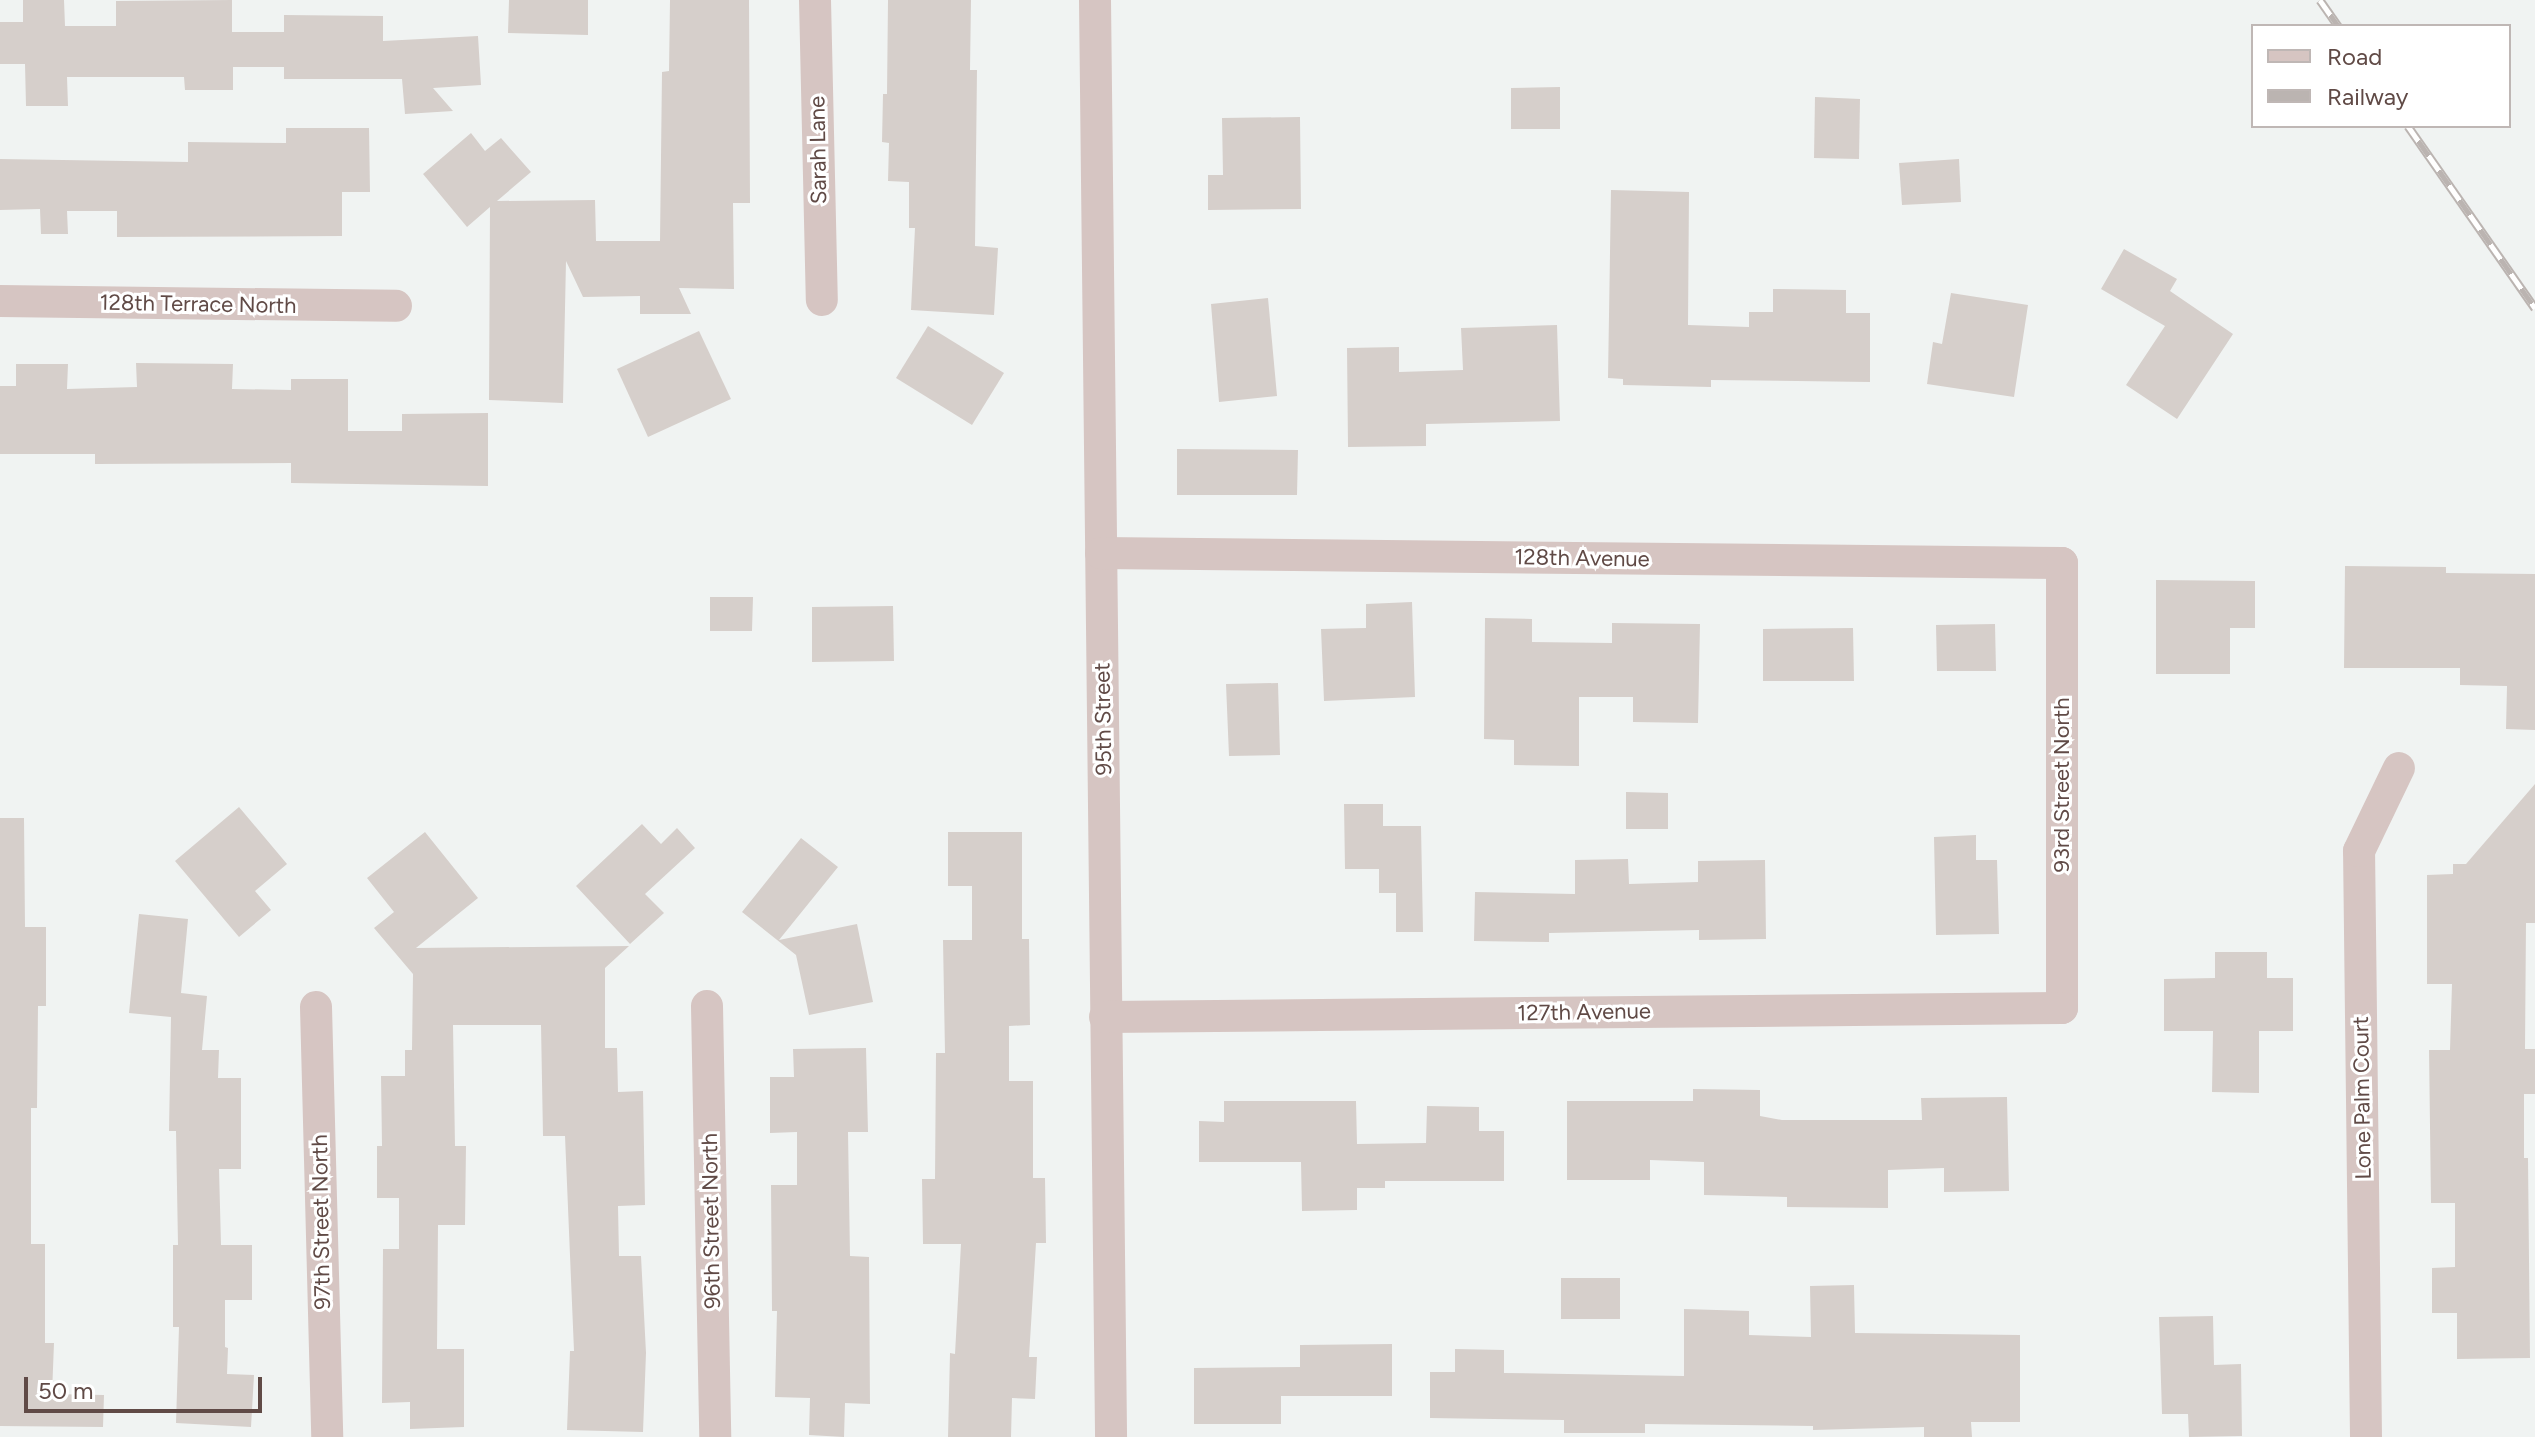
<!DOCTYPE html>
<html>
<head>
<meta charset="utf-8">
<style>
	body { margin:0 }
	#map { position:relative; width:2535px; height:1437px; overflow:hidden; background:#f0f3f2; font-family:Figtree,sans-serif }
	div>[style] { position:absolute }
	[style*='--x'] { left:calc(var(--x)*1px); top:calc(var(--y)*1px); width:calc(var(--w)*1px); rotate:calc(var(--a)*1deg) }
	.building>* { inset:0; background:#d6cfcb }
	.street>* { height:32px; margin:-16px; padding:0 16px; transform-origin:16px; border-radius:16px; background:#d6c5c2 }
	.rail>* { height:9px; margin-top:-4.5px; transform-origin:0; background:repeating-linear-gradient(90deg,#fff 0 18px,#bbb4b1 0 36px); box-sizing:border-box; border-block:2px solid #bbb4b1 }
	span { translate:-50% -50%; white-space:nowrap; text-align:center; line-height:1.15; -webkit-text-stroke:6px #fff; paint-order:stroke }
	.street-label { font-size:22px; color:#604a46 }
	.legend { position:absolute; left:2251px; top:24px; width:260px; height:104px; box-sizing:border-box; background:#fff; border:2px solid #bfb7b5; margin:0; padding:10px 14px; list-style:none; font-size:24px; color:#604a46 }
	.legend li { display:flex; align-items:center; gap:16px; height:40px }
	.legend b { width:40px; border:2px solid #bfb7b5 }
	.scale { position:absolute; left:24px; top:1377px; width:238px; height:36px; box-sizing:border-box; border:4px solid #604a46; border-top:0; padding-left:10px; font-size:24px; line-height:28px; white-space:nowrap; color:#604a46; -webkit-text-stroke:6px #fff; paint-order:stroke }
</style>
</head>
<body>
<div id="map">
	<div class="building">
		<div style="clip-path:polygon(23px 0,64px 0,65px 26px,116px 26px,116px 1px,232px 0,232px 32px,284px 32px,284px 15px,383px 16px,383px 41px,478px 36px,481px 85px,433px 88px,453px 111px,405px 114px,402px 79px,284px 79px,284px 67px,233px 67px,233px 90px,185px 90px,184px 77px,67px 77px,68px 106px,26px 106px,25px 64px,0 64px,0 22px,23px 22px)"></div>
		<div style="clip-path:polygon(509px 0,588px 0,588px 35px,508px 33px)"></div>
		<div style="clip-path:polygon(670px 0,749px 0,750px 203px,733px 203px,734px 289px,679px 288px,691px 314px,640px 314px,640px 296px,583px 297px,566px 261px,563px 403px,489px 400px,490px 207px,467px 227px,423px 174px,471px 133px,485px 151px,501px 138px,531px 172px,497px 201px,595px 200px,596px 241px,660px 241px,662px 72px,669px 71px)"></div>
		<div style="clip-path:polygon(888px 0,971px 0,970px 70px,977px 70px,975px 246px,998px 248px,994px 315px,911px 310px,915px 228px,909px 228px,909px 182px,888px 181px,889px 143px,882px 142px,883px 94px,887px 94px)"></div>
		<div style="clip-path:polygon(1560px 87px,1560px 129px,1511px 129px,1511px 88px)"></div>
		<div style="clip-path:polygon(1815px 97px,1860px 99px,1859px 159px,1814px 158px)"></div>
		<div style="clip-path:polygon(1300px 117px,1301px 209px,1208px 210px,1208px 175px,1223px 175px,1222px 118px)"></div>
		<div style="clip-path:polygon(286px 128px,369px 128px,370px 192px,342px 192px,342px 236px,117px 237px,117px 211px,67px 211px,68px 234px,41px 234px,40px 209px,0 210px,0 159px,188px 162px,188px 142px,286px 143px)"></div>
		<div style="clip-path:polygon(1959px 159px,1961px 202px,1902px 205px,1899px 163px)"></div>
		<div style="clip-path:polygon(1611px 190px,1689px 192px,1688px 325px,1749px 327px,1749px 312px,1773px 312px,1773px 289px,1846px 290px,1846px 313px,1870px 313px,1870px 382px,1711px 380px,1711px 387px,1623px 385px,1623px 379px,1608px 378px)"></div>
		<div style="clip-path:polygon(2124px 249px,2177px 279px,2170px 291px,2233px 334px,2177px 419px,2126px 385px,2165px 326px,2101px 289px)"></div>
		<div style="clip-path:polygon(1951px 293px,2028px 305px,2014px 397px,1927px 384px,1933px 342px,1942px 344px)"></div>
		<div style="clip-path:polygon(1268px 298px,1277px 396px,1219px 402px,1211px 304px)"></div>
		<div style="clip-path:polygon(1557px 325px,1560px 421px,1426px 424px,1426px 446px,1348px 447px,1347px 348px,1399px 347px,1399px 372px,1463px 370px,1461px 328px)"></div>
		<div style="clip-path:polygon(928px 326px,1004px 373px,972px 425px,896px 378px)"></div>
		<div style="clip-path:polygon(699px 331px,731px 399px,648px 437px,617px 369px)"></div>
		<div style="clip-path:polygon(136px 363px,233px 364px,232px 389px,291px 390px,291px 379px,348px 379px,348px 431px,402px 431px,402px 414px,488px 413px,488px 486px,291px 483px,291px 463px,95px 464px,95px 454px,0 454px,0 386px,16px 386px,16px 364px,68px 364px,67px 389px,137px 387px)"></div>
		<div style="clip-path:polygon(1177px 449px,1298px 450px,1297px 495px,1177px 495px)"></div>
		<div style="clip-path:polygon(2345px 566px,2446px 567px,2446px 573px,2535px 574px,2535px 730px,2506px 729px,2507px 686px,2460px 685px,2460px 668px,2344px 668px)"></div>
		<div style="clip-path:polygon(2156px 580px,2255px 581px,2255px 628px,2230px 628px,2230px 674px,2156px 674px)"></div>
		<div style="clip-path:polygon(710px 597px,753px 597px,752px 631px,710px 631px)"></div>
		<div style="clip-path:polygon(1412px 602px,1415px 697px,1324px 701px,1321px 629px,1366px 628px,1366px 604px)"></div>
		<div style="clip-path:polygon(893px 606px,894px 661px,812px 662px,812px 607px)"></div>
		<div style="clip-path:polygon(1485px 618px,1532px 619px,1532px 642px,1612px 643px,1612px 623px,1700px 624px,1698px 723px,1633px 722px,1633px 697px,1579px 697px,1579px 766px,1514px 765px,1514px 740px,1484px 739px)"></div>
		<div style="clip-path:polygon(1995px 624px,1996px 671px,1937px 671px,1936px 625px)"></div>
		<div style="clip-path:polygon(1853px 628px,1854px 681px,1763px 681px,1763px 629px)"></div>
		<div style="clip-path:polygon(1278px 683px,1280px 755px,1229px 756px,1226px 684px)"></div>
		<div style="clip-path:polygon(2535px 784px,2535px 923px,2526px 923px,2525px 1049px,2535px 1049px,2535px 1094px,2524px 1094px,2524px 1158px,2528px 1158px,2530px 1358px,2457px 1359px,2457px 1313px,2432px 1313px,2432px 1268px,2455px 1267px,2455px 1203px,2431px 1203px,2429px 1050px,2450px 1050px,2452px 984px,2427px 984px,2427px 875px,2453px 874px,2453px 864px,2466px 864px)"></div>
		<div style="clip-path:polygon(1626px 792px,1668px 793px,1668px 829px,1626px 829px)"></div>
		<div style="clip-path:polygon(1344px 804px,1383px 804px,1383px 826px,1421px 826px,1423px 932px,1396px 932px,1396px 893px,1379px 893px,1379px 869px,1345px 869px)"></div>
		<div style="clip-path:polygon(239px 807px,287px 864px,255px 891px,271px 910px,239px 937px,175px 861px)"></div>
		<div style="clip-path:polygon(0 818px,24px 818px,25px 927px,46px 927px,46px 1006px,38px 1006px,37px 1108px,31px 1108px,31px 1244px,45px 1244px,45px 1343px,54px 1343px,52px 1394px,104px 1395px,103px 1427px,0 1426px)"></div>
		<div style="clip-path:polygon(642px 824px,661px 844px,677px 828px,695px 848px,645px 894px,664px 913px,630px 944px,576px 886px)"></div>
		<div style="clip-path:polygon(425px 832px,478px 898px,416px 948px,629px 946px,605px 968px,605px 1048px,617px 1048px,618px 1092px,643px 1091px,645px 1205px,618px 1206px,619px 1256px,641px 1256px,646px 1353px,643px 1432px,567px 1430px,570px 1351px,574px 1351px,565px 1136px,543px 1136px,541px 1025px,453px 1025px,455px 1146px,466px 1146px,465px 1225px,438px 1225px,437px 1349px,464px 1349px,464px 1427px,410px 1429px,410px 1402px,382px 1403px,383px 1249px,399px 1249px,399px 1198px,377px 1198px,377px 1146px,382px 1146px,381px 1076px,405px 1076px,405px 1050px,412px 1050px,413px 974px,374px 928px,394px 912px,367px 878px)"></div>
		<div style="clip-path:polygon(948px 832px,1022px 832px,1022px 939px,1029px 939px,1030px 1025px,1009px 1026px,1009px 1081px,1033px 1081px,1033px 1178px,1045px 1178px,1046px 1243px,1036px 1243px,1029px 1357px,1037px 1357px,1035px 1399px,1012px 1398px,1011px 1437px,948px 1437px,950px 1353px,955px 1354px,961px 1244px,923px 1244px,922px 1179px,935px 1179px,936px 1053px,945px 1053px,943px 940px,972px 940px,972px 886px,948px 886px)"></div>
		<div style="clip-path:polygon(1976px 835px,1976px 860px,1997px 860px,1999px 934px,1936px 935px,1934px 837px)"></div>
		<div style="clip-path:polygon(801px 838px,838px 867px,779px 940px,857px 924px,873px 1002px,809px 1015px,796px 955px,742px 912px)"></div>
		<div style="clip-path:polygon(1628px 859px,1629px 884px,1698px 882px,1698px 861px,1765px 860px,1766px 939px,1699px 940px,1699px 930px,1549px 933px,1549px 942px,1474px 941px,1475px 892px,1575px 894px,1575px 860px)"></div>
		<div style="clip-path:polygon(139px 914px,188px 919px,181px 993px,207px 996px,202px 1050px,219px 1050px,218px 1078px,241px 1078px,241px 1169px,219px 1169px,221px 1245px,252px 1245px,252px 1300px,225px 1300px,225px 1347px,228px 1348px,227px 1374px,254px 1375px,251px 1427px,176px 1423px,179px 1327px,173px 1327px,173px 1245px,178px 1245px,176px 1131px,169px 1131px,171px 1017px,129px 1013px)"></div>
		<div style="clip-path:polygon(2215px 952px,2267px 952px,2267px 978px,2293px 978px,2293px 1031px,2259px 1031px,2259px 1093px,2212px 1092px,2213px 1031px,2164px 1031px,2164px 979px,2215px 978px)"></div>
		<div style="clip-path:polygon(866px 1048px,868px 1132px,848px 1132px,850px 1256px,869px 1257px,870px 1404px,845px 1403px,844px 1437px,809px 1435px,810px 1398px,775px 1397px,777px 1311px,772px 1311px,771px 1185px,797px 1185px,797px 1132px,770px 1133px,770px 1077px,794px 1077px,793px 1049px)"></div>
		<div style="clip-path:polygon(1693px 1089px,1760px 1090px,1760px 1116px,1782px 1120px,1922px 1120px,1921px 1098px,2007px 1097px,2009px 1191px,1944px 1192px,1944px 1168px,1888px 1170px,1888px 1208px,1787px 1207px,1787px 1197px,1704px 1195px,1704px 1162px,1650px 1160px,1650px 1180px,1567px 1180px,1567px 1101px,1693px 1101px)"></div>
		<div style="clip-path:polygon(1224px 1101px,1356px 1101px,1357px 1144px,1426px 1143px,1427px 1106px,1479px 1107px,1479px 1131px,1504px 1131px,1504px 1181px,1385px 1181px,1385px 1188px,1357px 1188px,1357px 1210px,1302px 1211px,1301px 1162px,1199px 1162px,1199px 1121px,1224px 1122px)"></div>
		<div style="clip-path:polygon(1561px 1278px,1620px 1278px,1620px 1319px,1561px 1319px)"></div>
		<div style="clip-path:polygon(1854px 1285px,1855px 1333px,2020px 1335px,2020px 1422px,1971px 1422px,1972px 1437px,1924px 1437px,1924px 1427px,1813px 1430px,1813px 1426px,1645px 1424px,1645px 1433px,1564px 1433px,1564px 1420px,1430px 1418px,1430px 1372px,1455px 1372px,1455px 1349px,1504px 1350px,1504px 1373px,1684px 1376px,1684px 1309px,1749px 1311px,1749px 1335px,1811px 1337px,1810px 1286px)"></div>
		<div style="clip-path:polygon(2213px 1316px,2214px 1365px,2241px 1364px,2242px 1436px,2189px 1437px,2188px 1414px,2162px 1414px,2159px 1317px)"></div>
		<div style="clip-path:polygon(1392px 1344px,1392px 1396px,1281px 1396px,1281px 1424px,1194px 1424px,1194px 1368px,1300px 1367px,1300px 1345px)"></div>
	</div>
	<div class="street">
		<div style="--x:815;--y:0;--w:300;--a:88.7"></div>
		<div style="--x:1095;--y:0;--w:1437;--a:89.36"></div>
		<div style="--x:0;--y:301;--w:396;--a:0.7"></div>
		<div style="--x:1101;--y:553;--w:961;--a:0.6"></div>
		<div style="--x:2062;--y:563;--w:445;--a:90"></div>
		<div style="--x:2062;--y:1008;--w:957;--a:179.46"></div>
		<div style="--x:707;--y:1006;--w:431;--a:88.9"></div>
		<div style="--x:316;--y:1007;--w:430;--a:88.5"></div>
		<div style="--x:2366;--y:1437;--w:586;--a:-90.68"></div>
		<div style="--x:2359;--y:851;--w:92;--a:-64.3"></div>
	</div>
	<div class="rail">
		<div style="--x:2320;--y:0;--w:32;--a:55"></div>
		<div style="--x:2408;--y:126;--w:222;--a:55.1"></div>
	</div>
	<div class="street-label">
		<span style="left:818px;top:150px;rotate:-91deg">Sarah Lane</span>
		<span style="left:198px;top:304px;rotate:1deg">128th Terrace North</span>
		<span style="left:1582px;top:558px;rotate:1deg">128th Avenue</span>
		<span style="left:1103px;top:719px;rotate:-91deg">95th Street</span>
		<span style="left:2062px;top:785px;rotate:-90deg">93rd Street North</span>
		<span style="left:1584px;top:1012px;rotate:-1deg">127th Avenue</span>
		<span style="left:2362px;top:1098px;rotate:-91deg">Lone Palm Court</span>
		<span style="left:711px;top:1221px;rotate:-91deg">96th Street North</span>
		<span style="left:321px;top:1222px;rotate:-91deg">97th Street North</span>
	</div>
	<ul class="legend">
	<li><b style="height:10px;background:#d6c5c2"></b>Road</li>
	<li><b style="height:10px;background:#bbb4b1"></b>Railway</li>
	</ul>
	<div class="scale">50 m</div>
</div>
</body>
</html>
